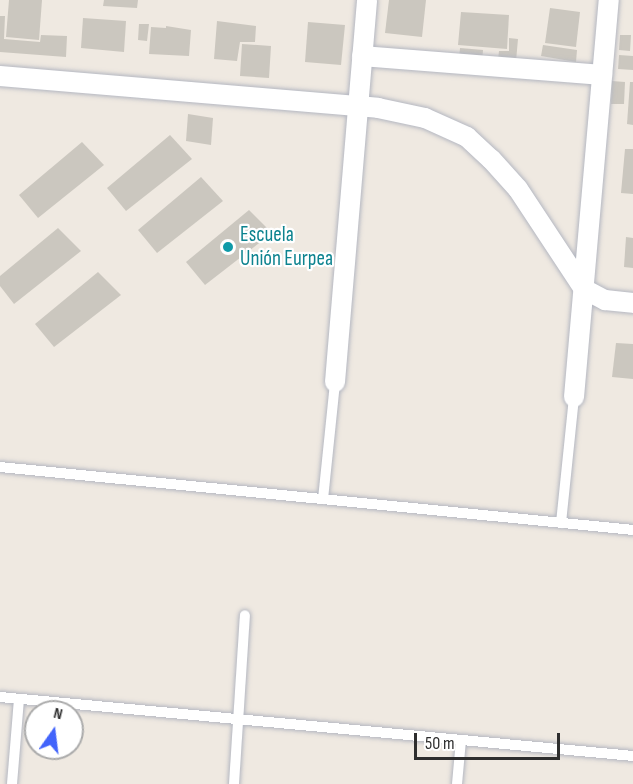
<!DOCTYPE html>
<html>
<head>
<meta charset="utf-8">
<style>
	body { margin:0 }
	#map { position:relative; width:633px; height:784px; overflow:hidden; background:#efe9e1; font-family:"Sofia Sans Condensed",sans-serif }
	div>[style] { position:absolute }
	[style*='--x'] { left:calc(var(--x)*1px); top:calc(var(--y)*1px); width:calc(var(--w)*1px); rotate:calc(var(--a)*1deg) }
	.building>* { inset:0; background:#cbc7bf }
	.roads { filter:drop-shadow(0 0 2px #b4b7c1) drop-shadow(0 0 2px #b4b7c1) }
	.lane>* { height:10px; margin:-5px; padding:0 5px; transform-origin:5px; border-radius:5px; background:#fff }
	.street>* { height:20px; margin:-10px; padding:0 10px; transform-origin:10px; border-radius:10px; background:#fff }
	.dots>* { width:16px; height:16px; translate:-50% -50%; box-sizing:border-box; border:3px solid #fff; border-radius:50% }
	span { translate:-50% -50%; white-space:nowrap; text-align:center; line-height:1.15; -webkit-text-stroke:4.5px #fff; paint-order:stroke }
	.culture-label { font-size:21px; color:#0d838f }
	.left { translate:0 -50%; text-align:left }
	.north { position:absolute; left:24px; top:700px; width:60px; height:60px; box-sizing:border-box; background:#fff; border:2px solid #ababab; border-radius:50%; rotate:14deg; font-size:16px; font-weight:700; line-height:24px; text-align:center; color:#2e2e2e }
	.north::after { content:''; display:block; margin:auto; width:21px; height:27px; background:#4264fb; clip-path:polygon(50% 0,100% 100%,50% 72%,0 100%) }
	.scale { position:absolute; left:414px; top:733px; width:146px; height:27px; box-sizing:border-box; border:3px solid #2e2e2e; border-top:0; padding-left:8px; font-size:18px; line-height:21px; white-space:nowrap; color:#2e2e2e; -webkit-text-stroke:4px #fff; paint-order:stroke }
</style>
</head>
<body>
<div id="map">
	<div class="building">
		<div style="clip-path:polygon(9px 0,42px 0,39px 40px,6px 37px)"></div>
		<div style="clip-path:polygon(104px 0,138px 0,137px 8px,103px 6px)"></div>
		<div style="clip-path:polygon(389px 0,426px 0,422px 37px,385px 33px)"></div>
		<div style="clip-path:polygon(550px 8px,580px 12px,576px 47px,545px 43px)"></div>
		<div style="clip-path:polygon(461px 12px,509px 15px,507px 49px,458px 45px)"></div>
		<div style="clip-path:polygon(0 16px,5px 16px,4px 39px,40px 42px,41px 35px,67px 36px,66px 57px,0 52px)"></div>
		<div style="clip-path:polygon(83px 18px,126px 21px,124px 52px,81px 48px)"></div>
		<div style="clip-path:polygon(217px 21px,256px 26px,255px 42px,240px 42px,237px 61px,214px 59px)"></div>
		<div style="clip-path:polygon(308px 22px,345px 25px,341px 65px,305px 62px)"></div>
		<div style="clip-path:polygon(139px 24px,149px 24px,147px 41px,138px 40px)"></div>
		<div style="clip-path:polygon(166px 26px,191px 30px,189px 56px,149px 54px,151px 27px,166px 28px)"></div>
		<div style="clip-path:polygon(620px 35px,631px 35px,630px 51px,619px 50px)"></div>
		<div style="clip-path:polygon(509px 38px,518px 39px,516px 61px,498px 60px,499px 51px,509px 51px)"></div>
		<div style="clip-path:polygon(242px 44px,271px 46px,269px 78px,240px 76px)"></div>
		<div style="clip-path:polygon(543px 45px,577px 50px,576px 62px,541px 56px)"></div>
		<div style="clip-path:polygon(460px 48px,483px 50px,482px 61px,459px 59px)"></div>
		<div style="clip-path:polygon(619px 55px,633px 56px,633px 70px,618px 69px)"></div>
		<div style="clip-path:polygon(612px 81px,625px 82px,624px 104px,611px 104px)"></div>
		<div style="clip-path:polygon(630px 82px,633px 82px,633px 125px,627px 124px)"></div>
		<div style="clip-path:polygon(188px 114px,213px 118px,211px 145px,186px 141px)"></div>
		<div style="clip-path:polygon(170px 135px,192px 159px,126px 211px,107px 188px)"></div>
		<div style="clip-path:polygon(82px 142px,104px 165px,38px 218px,19px 195px)"></div>
		<div style="clip-path:polygon(625px 149px,633px 149px,633px 194px,621px 193px)"></div>
		<div style="clip-path:polygon(201px 177px,223px 201px,157px 253px,138px 230px)"></div>
		<div style="clip-path:polygon(249px 210px,272px 233px,205px 285px,186px 262px)"></div>
		<div style="clip-path:polygon(58px 228px,81px 251px,14px 304px,0 286px,0 276px)"></div>
		<div style="clip-path:polygon(626px 237px,633px 238px,633px 268px,624px 267px)"></div>
		<div style="clip-path:polygon(98px 272px,121px 295px,54px 347px,35px 324px)"></div>
		<div style="clip-path:polygon(616px 343px,633px 344px,633px 379px,612px 377px)"></div>
	</div>
	<div class="roads">
		<div class="lane">
			<div style="--x:0;--y:467;--w:636;--a:5.68"></div>
			<div style="--x:323;--y:499;--w:118;--a:-84.1"></div>
			<div style="--x:561;--y:523;--w:127;--a:-84.1"></div>
			<div style="--x:0;--y:697;--w:636;--a:5.32"></div>
			<div style="--x:12;--y:784;--w:85;--a:-85.3"></div>
			<div style="--x:234;--y:784;--w:169;--a:-86.3"></div>
			<div style="--x:457;--y:784;--w:44;--a:-84.8"></div>
		</div>
		<div class="street">
			<div style="--x:362;--y:56;--w:241;--a:4.5"></div>
			<div style="--x:0;--y:76;--w:379;--a:4.8"></div>
			<div style="--x:378;--y:108;--w:48;--a:12"></div>
			<div style="--x:425;--y:118;--w:46;--a:24.3"></div>
			<div style="--x:467;--y:137;--w:33;--a:43"></div>
			<div style="--x:491;--y:159;--w:40;--a:48"></div>
			<div style="--x:518;--y:189;--w:120;--a:56.6"></div>
			<div style="--x:584;--y:289;--w:24;--a:28"></div>
			<div style="--x:605;--y:300;--w:28;--a:6"></div>
			<div style="--x:335;--y:382;--w:383;--a:-85.2"></div>
			<div style="--x:574;--y:397;--w:399;--a:-85"></div>
		</div>
	</div>
	<div class="dots">
		<div style="left:228px;top:247px;background:#0f9aa8"></div>
	</div>
	<div class="culture-label">
		<span class="left" style="left:240px;top:247px">Escuela<br>Unión Eurpea</span>
	</div>
	<div class="north">N</div>
	<div class="scale">50 m</div>
</div>
</body>
</html>
